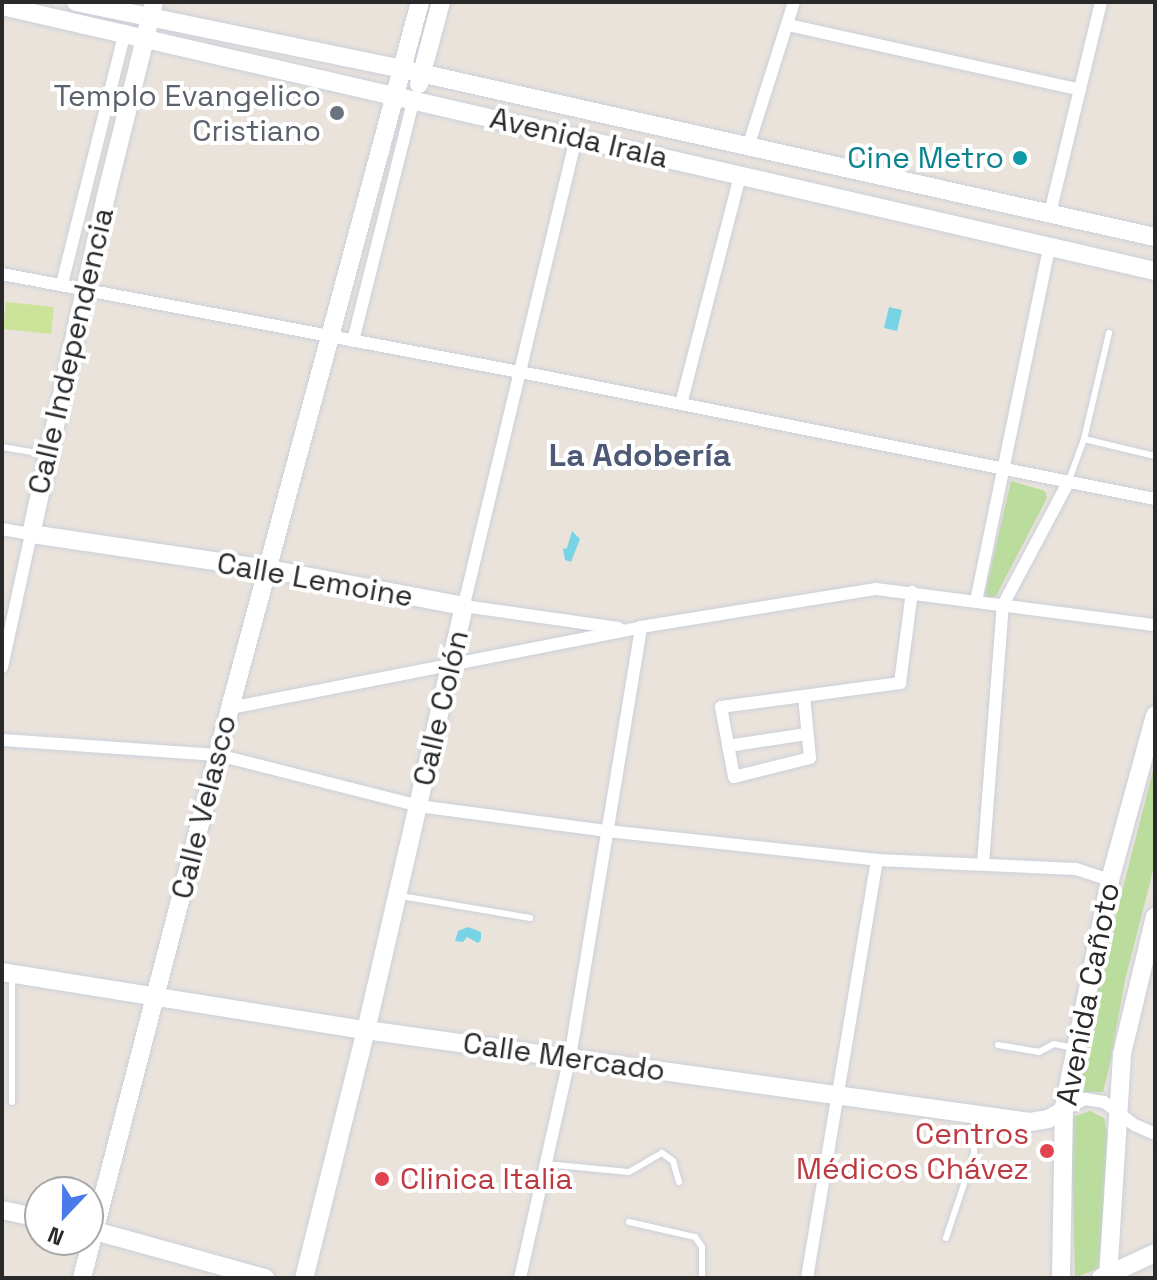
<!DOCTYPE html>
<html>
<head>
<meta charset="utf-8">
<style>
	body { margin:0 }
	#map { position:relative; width:1157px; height:1280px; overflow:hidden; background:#eae3dc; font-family:"Space Grotesk",sans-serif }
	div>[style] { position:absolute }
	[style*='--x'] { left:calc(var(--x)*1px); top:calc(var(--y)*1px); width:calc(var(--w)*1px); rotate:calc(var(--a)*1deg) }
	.green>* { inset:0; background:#badc9d }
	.pitch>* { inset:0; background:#cce39a }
	.water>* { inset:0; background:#78d3e4 }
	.roads { filter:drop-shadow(0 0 2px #cbcfda) drop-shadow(0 0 2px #cbcfda) }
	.lane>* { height:6px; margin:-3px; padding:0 3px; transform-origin:3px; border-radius:3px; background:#fff }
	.street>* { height:12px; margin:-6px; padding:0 6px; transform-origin:6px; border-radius:6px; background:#fff }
	.secondary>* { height:18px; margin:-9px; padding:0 9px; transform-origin:9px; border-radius:9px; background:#fff }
	.dots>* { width:22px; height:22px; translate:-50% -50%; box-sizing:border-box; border:4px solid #fff; border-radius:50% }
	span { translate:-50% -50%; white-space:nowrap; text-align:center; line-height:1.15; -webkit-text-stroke:8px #fff; paint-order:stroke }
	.worship-label { font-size:30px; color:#5b616d }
	.right { translate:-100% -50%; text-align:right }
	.street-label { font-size:30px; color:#292929 }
	.culture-label { font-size:30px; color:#0d838f }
	.health-label { font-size:30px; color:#be3a42 }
	.left { translate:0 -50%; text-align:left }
	.neighbourhood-label { font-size:32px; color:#4e5976; font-weight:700 }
	.frame { position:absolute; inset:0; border:4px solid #292929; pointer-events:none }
	.north { position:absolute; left:24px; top:1176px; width:80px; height:80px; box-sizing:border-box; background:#fff; border:2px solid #a9a9a9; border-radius:50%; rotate:202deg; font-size:22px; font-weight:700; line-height:32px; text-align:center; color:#292929 }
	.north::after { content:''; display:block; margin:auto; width:28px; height:36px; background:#4a79ea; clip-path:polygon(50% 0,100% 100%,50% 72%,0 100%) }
</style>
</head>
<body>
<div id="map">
	<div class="green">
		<div style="clip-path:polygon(1011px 481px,1045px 491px,1047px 498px,996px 596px,988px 600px,985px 593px)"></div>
		<div style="clip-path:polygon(1155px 763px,1155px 863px,1125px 980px,1110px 1064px,1103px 1092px,1079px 1092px,1100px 978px)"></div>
		<div style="clip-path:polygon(1090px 1111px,1104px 1118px,1107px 1132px,1101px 1267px,1075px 1278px,1071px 1122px,1075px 1116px)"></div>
	</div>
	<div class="pitch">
		<div style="clip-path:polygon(6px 302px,54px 307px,51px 334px,3px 329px)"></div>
	</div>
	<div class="water">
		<div style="clip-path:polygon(889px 307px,902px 310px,897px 331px,884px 328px)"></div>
		<div style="clip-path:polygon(572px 531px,580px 539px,571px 562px,565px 560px,563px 549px,567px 548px)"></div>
		<div style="clip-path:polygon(468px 927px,481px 932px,481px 940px,478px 943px,467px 937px,463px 942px,455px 941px,458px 931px)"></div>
	</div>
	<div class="roads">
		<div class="lane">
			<div style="--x:1084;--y:439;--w:73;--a:13.5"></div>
			<div style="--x:2;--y:447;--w:43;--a:9.5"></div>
			<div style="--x:1068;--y:483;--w:47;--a:-70"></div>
			<div style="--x:1084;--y:439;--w:109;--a:-76.7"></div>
			<div style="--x:401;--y:896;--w:131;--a:9.7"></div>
			<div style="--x:12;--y:977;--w:125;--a:90"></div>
			<div style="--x:998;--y:1045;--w:42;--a:9.7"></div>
			<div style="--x:1039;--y:1052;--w:17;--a:-28"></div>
			<div style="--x:1054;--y:1044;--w:21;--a:11"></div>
			<div style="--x:546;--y:1164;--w:83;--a:5.5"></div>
			<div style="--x:629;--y:1172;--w:38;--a:-30"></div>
			<div style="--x:662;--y:1153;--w:14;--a:36"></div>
			<div style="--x:673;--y:1161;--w:22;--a:74"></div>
			<div style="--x:629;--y:1222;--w:68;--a:12.8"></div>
			<div style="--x:695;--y:1237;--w:12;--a:55"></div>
			<div style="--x:702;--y:1247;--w:31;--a:90"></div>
			<div style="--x:946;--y:1238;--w:66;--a:-71.6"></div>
			<div style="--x:967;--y:1175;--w:15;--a:-62"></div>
			<div style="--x:974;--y:1162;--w:44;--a:-90"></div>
		</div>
		<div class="street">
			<div style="--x:788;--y:25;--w:299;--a:12.5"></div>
			<div style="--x:576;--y:138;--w:481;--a:103.5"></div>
			<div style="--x:464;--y:606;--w:156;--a:8.1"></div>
			<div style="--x:748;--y:147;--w:152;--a:-72.4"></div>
			<div style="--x:1050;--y:213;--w:217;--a:-76.4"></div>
			<div style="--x:2;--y:274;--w:549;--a:10.72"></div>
			<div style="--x:541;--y:376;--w:626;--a:11.33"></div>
			<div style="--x:62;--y:284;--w:261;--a:-76"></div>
			<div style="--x:353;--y:341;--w:251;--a:-75.9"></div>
			<div style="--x:681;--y:404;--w:236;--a:-75.5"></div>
			<div style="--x:2;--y:529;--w:29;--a:10"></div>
			<div style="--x:31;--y:534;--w:136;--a:102.3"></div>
			<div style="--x:976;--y:601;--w:359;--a:-78.3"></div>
			<div style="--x:804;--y:696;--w:62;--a:84.5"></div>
			<div style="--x:810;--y:758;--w:78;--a:166"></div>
			<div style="--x:734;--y:777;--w:71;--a:-100.5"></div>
			<div style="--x:721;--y:707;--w:181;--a:-7.6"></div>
			<div style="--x:900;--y:683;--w:92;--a:-82.5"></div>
			<div style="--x:230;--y:708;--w:419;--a:-11.1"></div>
			<div style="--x:641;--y:627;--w:238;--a:-9.2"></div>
			<div style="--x:876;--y:589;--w:281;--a:7.4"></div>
			<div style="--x:2;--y:740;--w:217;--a:4"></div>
			<div style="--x:218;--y:755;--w:207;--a:14.2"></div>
			<div style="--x:419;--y:806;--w:190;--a:7.6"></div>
			<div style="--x:607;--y:831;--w:272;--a:6.1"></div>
			<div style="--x:877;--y:860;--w:199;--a:2.6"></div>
			<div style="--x:1076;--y:869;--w:36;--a:18"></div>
			<div style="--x:728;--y:746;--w:79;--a:-8.7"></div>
			<div style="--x:983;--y:863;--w:259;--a:-85.6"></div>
			<div style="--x:1003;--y:605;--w:138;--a:-62"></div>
			<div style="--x:1064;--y:1110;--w:24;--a:-28"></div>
			<div style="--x:1085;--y:1099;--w:19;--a:9"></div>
			<div style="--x:1104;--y:1102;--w:39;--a:37"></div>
			<div style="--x:1135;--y:1125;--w:22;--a:24"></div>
			<div style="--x:520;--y:1278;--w:227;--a:-77.3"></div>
			<div style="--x:570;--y:1057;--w:436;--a:-80.6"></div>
			<div style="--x:807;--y:1278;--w:424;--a:-80.5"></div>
		</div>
		<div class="secondary">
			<div style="--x:76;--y:2;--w:333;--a:11.6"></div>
			<div style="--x:402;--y:69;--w:772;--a:12.58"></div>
			<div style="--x:154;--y:2;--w:200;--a:103.9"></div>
			<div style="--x:106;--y:196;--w:346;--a:102.5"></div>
			<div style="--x:31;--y:534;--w:240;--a:8.4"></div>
			<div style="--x:268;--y:569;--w:199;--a:10.7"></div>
			<div style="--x:464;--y:606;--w:435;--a:103"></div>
			<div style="--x:366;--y:1030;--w:256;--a:104"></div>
			<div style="--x:2;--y:6;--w:1183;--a:12.94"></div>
			<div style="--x:419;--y:84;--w:85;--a:-75"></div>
			<div style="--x:2;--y:972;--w:369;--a:9.1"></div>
			<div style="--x:366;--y:1030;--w:670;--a:7.89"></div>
			<div style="--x:1030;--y:1122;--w:18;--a:-9"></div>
			<div style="--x:1048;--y:1119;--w:18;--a:-29"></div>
			<div style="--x:2;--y:1210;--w:39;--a:12"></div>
			<div style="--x:88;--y:1229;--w:184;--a:15.5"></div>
			<div style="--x:82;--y:1278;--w:589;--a:-75.44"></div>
			<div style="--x:230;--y:708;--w:731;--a:-74.94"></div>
			<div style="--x:1061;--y:1278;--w:171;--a:-89"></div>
			<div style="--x:1064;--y:1107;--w:232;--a:-78.5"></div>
			<div style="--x:1110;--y:880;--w:171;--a:-74.7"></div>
			<div style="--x:1101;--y:1278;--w:60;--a:-24.8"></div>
			<div style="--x:1108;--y:1278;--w:224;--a:-86.4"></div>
			<div style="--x:1122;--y:1054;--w:141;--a:-76.5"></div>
		</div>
	</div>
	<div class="dots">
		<div style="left:337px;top:113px;background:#6b7280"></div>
		<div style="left:1020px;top:158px;background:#0f9aa8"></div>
		<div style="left:1047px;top:1151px;background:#e0444e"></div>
		<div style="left:382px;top:1179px;background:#e0444e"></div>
	</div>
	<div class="worship-label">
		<span class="right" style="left:321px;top:113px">Templo Evangelico<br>Cristiano</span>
	</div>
	<div class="street-label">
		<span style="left:579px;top:138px;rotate:13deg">Avenida Irala</span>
		<span style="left:71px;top:351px;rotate:-77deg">Calle Independencia</span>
		<span style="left:315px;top:580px;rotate:10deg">Calle Lemoine</span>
		<span style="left:441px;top:708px;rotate:-77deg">Calle Colón</span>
		<span style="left:204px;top:807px;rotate:-76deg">Calle Velasco</span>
		<span style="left:1088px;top:994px;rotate:-79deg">Avenida Cañoto</span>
		<span style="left:564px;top:1057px;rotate:8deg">Calle Mercado</span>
	</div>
	<div class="culture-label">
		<span class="right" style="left:1004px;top:158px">Cine Metro</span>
	</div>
	<div class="health-label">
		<span class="right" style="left:1029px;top:1151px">Centros<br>Médicos Chávez</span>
		<span class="left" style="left:400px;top:1179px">Clinica Italia</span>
	</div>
	<div class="neighbourhood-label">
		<span style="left:640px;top:455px">La Adobería</span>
	</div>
	<div class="frame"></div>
	<div class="north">N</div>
</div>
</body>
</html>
